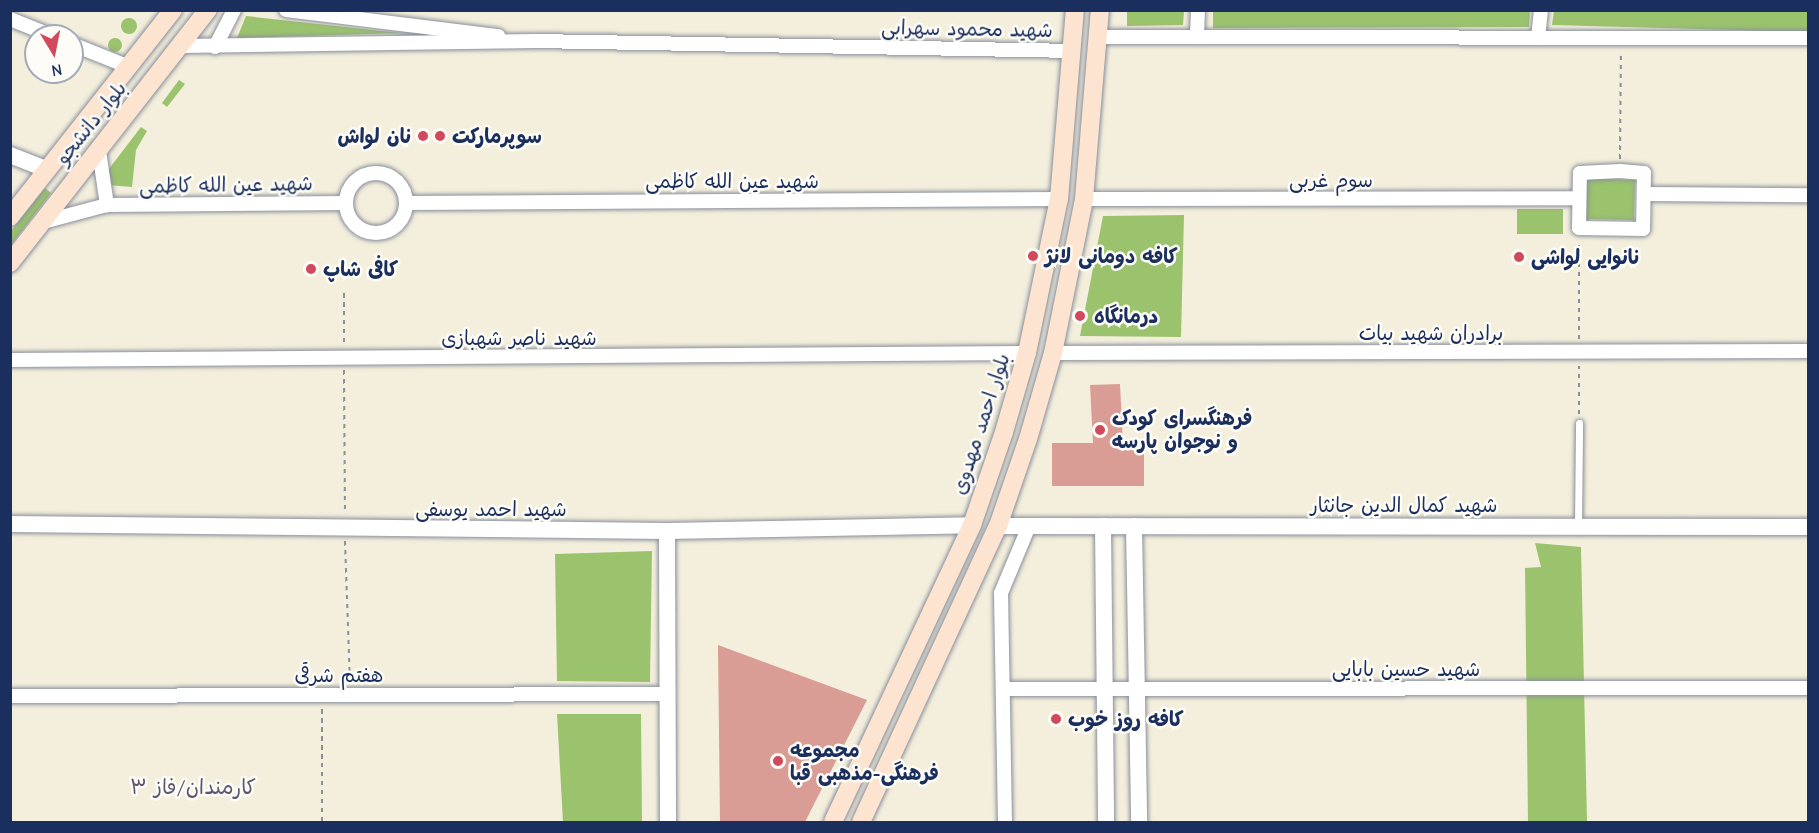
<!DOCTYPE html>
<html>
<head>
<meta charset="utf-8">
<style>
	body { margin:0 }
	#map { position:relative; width:1819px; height:833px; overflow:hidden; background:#f4efdc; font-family:"Comic Neue","Playpen Sans Arabic",sans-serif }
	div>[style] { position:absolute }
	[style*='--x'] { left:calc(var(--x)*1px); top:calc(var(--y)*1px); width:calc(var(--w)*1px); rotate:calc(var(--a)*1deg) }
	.green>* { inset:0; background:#9bc26d }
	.round { border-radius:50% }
	.building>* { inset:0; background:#d99d95 }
	.path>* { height:2px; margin-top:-1px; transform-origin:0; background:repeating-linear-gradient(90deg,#888f9d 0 4.5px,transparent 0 9px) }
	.roads { filter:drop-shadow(0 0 2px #888f9d) drop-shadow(0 0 2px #888f9d) }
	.service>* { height:7px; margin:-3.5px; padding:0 3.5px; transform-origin:3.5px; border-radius:3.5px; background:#fff }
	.minor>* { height:14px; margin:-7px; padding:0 7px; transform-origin:7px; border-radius:7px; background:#fff }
	.minor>.ring { margin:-7px; padding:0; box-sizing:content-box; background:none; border:14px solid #fff; border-radius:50% }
	.tertiary>* { height:16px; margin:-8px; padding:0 8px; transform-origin:8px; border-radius:8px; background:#fff }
	.secondary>* { height:18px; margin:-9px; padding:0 9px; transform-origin:9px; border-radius:9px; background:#fde4d1 }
	.dots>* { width:16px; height:16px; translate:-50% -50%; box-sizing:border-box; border:3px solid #fdfcf7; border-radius:50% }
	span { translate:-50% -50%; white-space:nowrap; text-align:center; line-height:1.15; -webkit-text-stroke:5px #fdfcf7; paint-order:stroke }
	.street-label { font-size:20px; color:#1b2f5e }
	.poi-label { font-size:20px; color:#1b2f5e; font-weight:700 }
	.right { translate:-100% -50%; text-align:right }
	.left { translate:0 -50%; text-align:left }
	.neighbourhood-label { font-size:21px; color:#5e5671 }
	.frame { position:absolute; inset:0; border:12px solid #1b2f5e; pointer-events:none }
	.north { position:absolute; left:24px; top:24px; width:60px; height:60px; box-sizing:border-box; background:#fdfcf7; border:2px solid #a3aaba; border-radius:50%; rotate:170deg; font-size:16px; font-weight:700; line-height:24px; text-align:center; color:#1b2f5e }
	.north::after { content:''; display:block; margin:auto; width:21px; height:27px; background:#d1495b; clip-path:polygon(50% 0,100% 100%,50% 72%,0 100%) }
</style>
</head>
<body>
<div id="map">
	<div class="green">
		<div style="clip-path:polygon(1127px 11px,1184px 11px,1183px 25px,1127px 26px)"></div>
		<div style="clip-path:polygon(1213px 11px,1213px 10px,1530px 11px,1529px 27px,1213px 28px)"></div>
		<div style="clip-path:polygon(1554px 11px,1808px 11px,1808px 32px,1552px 25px)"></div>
		<div style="clip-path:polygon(246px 16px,400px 33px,401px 33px,237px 38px)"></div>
		<div class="round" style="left:121px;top:18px;width:16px;height:16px"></div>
		<div class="round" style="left:108px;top:38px;width:14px;height:14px"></div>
		<div style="clip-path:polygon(179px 80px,185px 84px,167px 107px,162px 103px)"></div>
		<div style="clip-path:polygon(141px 127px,147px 131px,136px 150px,132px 187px,107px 185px,105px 174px)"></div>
		<div style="clip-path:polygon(1586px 178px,1635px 180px,1634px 220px,1585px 219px)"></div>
		<div style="clip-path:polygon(45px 188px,51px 193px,11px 245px,11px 231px)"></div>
		<div style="clip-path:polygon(1517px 209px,1563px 209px,1563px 234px,1517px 234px)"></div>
		<div style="clip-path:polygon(1184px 215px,1181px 337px,1080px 336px,1103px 216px)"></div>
		<div style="clip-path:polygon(1535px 543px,1581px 547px,1587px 822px,1528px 822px,1525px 568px,1541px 567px)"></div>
		<div style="clip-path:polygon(652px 551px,650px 682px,557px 681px,555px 554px)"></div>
		<div style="clip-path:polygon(557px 714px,641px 714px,642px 822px,563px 822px)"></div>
	</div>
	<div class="building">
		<div style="clip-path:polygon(1120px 384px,1123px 444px,1144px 444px,1144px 486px,1052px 486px,1052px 443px,1093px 443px,1090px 385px)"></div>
		<div style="clip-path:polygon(718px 645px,867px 700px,805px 822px,720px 822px)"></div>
	</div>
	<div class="path">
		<div style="--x:1620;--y:159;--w:108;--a:-89.5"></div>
		<div style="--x:344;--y:293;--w:51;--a:90"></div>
		<div style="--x:1579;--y:339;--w:99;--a:-90"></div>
		<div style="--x:344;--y:370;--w:142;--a:89.6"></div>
		<div style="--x:1579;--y:414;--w:48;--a:-90"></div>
		<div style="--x:345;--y:541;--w:142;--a:88"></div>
		<div style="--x:322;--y:709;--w:113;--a:90"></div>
	</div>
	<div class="roads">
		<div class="service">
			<div style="--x:1578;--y:526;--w:103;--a:-89.4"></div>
		</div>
		<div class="minor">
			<div style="--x:286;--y:10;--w:214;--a:7"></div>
			<div style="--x:10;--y:19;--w:45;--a:22"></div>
			<div style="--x:1099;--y:37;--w:709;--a:0.08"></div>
			<div style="--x:1197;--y:37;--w:27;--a:-88"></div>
			<div style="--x:1538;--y:38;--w:28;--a:-84"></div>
			<div style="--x:72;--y:44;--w:61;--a:22"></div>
			<div style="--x:180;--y:46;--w:355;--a:-0.8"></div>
			<div style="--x:535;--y:41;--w:538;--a:1.06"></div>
			<div style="--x:215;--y:47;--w:42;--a:-62.8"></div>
			<div style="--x:99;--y:151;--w:55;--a:81.6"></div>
			<div style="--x:1620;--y:171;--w:24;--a:5"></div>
			<div style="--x:1644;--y:173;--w:56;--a:91"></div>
			<div style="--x:1643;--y:229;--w:64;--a:-179.1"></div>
			<div style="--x:1579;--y:228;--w:55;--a:-89"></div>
			<div style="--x:1580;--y:173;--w:40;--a:-2.9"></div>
			<div class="ring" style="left:346px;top:173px;width:46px;height:46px"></div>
			<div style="--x:1645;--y:194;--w:163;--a:0.4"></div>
			<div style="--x:1084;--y:199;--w:495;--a:-0.1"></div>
			<div style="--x:406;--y:203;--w:653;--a:-0.35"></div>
			<div style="--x:43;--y:222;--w:66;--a:-14.9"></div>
			<div style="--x:107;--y:205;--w:238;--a:-0.5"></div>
			<div style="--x:1053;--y:353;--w:755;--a:-0.15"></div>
			<div style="--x:10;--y:360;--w:1017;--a:-0.39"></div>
			<div style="--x:1003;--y:689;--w:805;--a:-0.07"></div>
			<div style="--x:10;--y:696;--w:657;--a:-0.17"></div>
			<div style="--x:1005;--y:822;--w:229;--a:-91"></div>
			<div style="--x:1001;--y:593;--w:73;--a:-67.3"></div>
		</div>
		<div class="tertiary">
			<div style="--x:10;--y:155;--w:41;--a:21.5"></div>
			<div style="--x:10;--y:524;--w:657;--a:0.61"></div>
			<div style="--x:667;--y:531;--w:305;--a:-1.1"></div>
			<div style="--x:998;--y:526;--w:810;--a:0.07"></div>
			<div style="--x:1103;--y:526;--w:296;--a:89.4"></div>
			<div style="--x:1134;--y:526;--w:296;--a:89"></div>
			<div style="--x:667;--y:531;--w:291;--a:89.8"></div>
		</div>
		<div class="secondary">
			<div style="--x:10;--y:217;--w:263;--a:-51.8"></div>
			<div style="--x:10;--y:263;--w:321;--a:-52"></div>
			<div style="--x:833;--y:822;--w:328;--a:-64.9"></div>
			<div style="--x:972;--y:525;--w:98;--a:-71"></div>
			<div style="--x:1004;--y:432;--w:82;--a:-73.8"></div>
			<div style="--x:1027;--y:353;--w:157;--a:-78.3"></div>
			<div style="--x:1059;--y:199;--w:190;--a:-85.2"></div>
			<div style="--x:861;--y:822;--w:326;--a:-65.2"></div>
			<div style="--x:998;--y:526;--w:92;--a:-71"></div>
			<div style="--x:1028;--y:439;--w:90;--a:-73.8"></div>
			<div style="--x:1053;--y:353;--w:157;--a:-78.6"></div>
			<div style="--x:1084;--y:199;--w:190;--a:-85.2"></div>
		</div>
	</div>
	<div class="dots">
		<div style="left:423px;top:136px;background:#d1495b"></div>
		<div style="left:440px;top:136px;background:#d1495b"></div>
		<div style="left:1033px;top:256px;background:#d1495b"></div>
		<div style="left:1519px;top:257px;background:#d1495b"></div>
		<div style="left:311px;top:269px;background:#d1495b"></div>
		<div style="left:1080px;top:316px;background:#d1495b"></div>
		<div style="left:1100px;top:430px;background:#d1495b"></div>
		<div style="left:1056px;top:719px;background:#d1495b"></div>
		<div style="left:778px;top:761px;background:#d1495b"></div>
	</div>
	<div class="street-label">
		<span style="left:967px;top:29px;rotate:1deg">شهید محمود سهرابی</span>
		<span style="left:91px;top:123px;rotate:-51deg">بلوار دانشجو</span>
		<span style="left:1331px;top:180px">سوم غربی</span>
		<span style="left:732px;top:181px">شهید عین الله کاظمی</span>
		<span style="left:226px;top:185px;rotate:-1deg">شهید عین الله کاظمی</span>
		<span style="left:1431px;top:333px">برادران شهید بیات</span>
		<span style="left:519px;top:338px">شهید ناصر شهبازی</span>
		<span style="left:981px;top:424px;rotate:-72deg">بلوار احمد مهدوی</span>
		<span style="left:1404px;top:505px">شهید کمال الدین جانثار</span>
		<span style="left:491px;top:509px">شهید احمد یوسفی</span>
		<span style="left:1406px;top:669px">شهید حسین بابایی</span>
		<span style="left:339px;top:675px">هفتم شرقی</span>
	</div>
	<div class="poi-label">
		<span class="right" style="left:411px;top:136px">نان لواش</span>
		<span class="left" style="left:452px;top:136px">سوپرمارکت</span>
		<span class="left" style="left:1045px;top:256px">کافه دومانی لانژ</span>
		<span class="left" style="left:1531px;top:257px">نانوایی لواشی</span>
		<span class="left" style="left:323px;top:269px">کافی شاپ</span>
		<span class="left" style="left:1094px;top:316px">درمانگاه</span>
		<span class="left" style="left:1112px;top:430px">فرهنگسرای کودک<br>و نوجوان پارسه</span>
		<span class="left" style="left:1068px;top:719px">کافه روز خوب</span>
		<span class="left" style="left:790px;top:762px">مجموعه<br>فرهنگی-مذهبی قبا</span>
	</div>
	<div class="neighbourhood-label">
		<span style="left:193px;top:787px">کارمندان/فاز ۳</span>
	</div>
	<div class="frame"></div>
	<div class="north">N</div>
</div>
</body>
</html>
